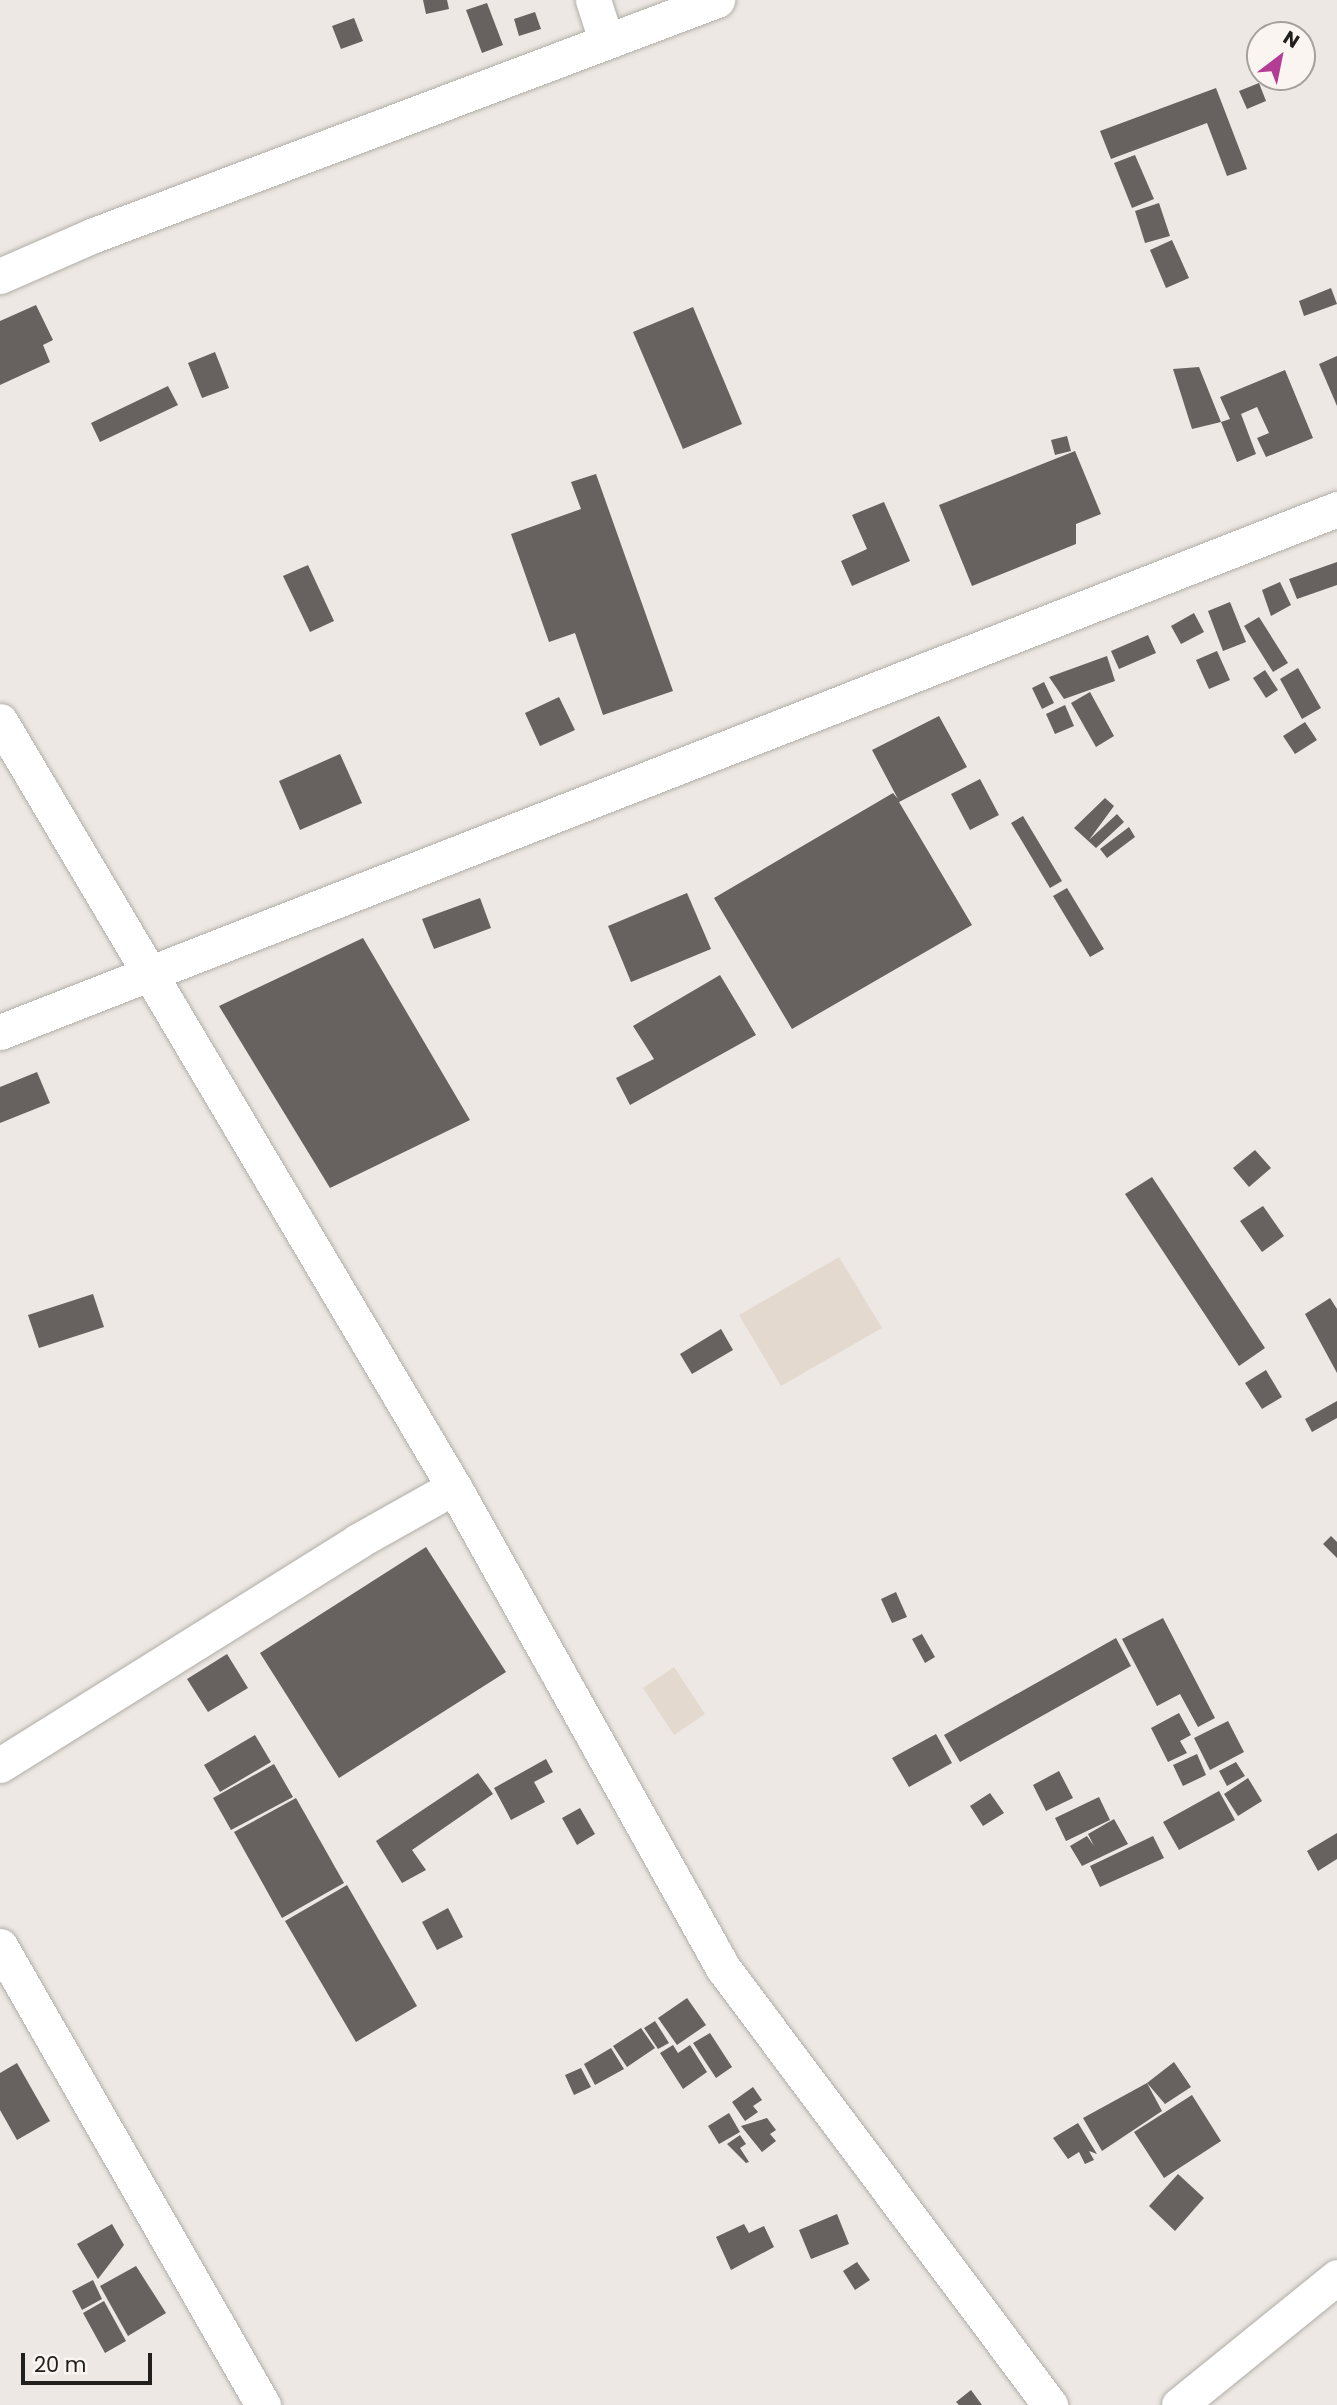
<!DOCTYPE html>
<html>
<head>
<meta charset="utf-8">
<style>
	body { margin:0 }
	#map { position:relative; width:1337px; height:2405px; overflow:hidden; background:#ede8e3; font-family:Poppins,sans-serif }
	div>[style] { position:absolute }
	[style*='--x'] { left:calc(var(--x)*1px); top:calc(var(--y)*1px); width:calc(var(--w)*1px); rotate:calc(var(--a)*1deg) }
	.built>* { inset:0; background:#e4d9cf }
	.building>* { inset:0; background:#67615f }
	.roads { filter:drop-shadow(0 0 2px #b1ada8) drop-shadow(0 0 2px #b1ada8) }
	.street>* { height:35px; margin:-17.5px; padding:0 17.5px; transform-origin:17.5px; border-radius:17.5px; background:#fff }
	span { translate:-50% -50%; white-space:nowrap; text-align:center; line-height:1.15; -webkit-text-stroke:7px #faf5f1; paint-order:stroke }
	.north { position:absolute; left:1246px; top:21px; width:70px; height:70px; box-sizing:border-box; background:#faf5f1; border:2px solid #a3a09d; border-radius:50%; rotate:32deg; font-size:19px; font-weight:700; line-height:28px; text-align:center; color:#21201e }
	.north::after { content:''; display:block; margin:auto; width:24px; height:32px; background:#b33d94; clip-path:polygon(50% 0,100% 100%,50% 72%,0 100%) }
	.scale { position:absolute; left:21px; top:2353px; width:131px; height:32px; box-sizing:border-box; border:4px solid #21201e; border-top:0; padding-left:9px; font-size:21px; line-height:24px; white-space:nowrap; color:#21201e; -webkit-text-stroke:5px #faf5f1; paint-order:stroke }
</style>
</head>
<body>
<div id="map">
	<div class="built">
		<div style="clip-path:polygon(839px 1257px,882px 1328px,781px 1386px,739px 1315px)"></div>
		<div style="clip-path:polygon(674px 1667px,705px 1714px,674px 1735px,643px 1688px)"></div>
	</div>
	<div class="building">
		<div style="clip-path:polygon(423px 0,447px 0,449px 9px,426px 14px)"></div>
		<div style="clip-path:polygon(487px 3px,503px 45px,482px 53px,466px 10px)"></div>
		<div style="clip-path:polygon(535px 12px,541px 29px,519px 36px,514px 19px)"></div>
		<div style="clip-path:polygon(354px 18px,363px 41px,341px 49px,332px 26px)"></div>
		<div style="clip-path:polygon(1259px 83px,1266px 101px,1247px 109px,1239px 91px)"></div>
		<div style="clip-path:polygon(1216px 88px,1247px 169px,1227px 176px,1207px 123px,1111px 159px,1100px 131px)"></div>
		<div style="clip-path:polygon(1135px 155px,1154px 199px,1132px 208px,1114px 163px)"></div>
		<div style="clip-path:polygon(1159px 203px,1170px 236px,1145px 243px,1135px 211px)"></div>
		<div style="clip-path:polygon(1172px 240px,1189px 278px,1166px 288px,1150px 250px)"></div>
		<div style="clip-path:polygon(1331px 288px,1337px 304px,1304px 316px,1299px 301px)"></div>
		<div style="clip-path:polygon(36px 305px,53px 340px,43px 345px,50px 362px,0 385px,0 321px)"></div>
		<div style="clip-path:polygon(693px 307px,742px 424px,683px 449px,633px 332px)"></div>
		<div style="clip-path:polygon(215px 352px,229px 388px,202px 398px,188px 363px)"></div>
		<div style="clip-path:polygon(1337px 356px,1337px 406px,1319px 364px)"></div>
		<div style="clip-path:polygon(1199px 367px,1221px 422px,1230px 419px,1220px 397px,1285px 370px,1313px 438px,1266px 457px,1257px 438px,1269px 433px,1257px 407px,1241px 414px,1256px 454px,1237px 462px,1221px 422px,1192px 429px,1173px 369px)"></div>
		<div style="clip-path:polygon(168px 386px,178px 405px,100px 442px,91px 423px)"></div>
		<div style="clip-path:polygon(1067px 436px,1071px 451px,1055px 455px,1051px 440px)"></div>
		<div style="clip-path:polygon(1075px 451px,1101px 514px,1076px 524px,1076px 544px,972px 586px,939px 505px)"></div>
		<div style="clip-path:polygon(596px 474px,673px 691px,603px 715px,575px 633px,549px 642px,511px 534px,581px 509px,571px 482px)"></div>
		<div style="clip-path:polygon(884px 502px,910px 561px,852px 586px,841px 561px,867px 549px,852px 515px)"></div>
		<div style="clip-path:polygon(1337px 562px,1337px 585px,1297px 599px,1289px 579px)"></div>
		<div style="clip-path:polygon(308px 565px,334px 621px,310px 632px,283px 576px)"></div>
		<div style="clip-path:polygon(1280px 582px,1291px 605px,1271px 616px,1262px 590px)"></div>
		<div style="clip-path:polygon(1230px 602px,1246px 642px,1223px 651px,1208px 611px)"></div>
		<div style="clip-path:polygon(1194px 613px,1204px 632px,1181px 644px,1171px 626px)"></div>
		<div style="clip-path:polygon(1259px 617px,1288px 663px,1273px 672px,1244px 626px)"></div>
		<div style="clip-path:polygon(1148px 635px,1156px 653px,1119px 669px,1111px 651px)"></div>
		<div style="clip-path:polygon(1217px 651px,1230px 680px,1209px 689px,1196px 660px)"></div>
		<div style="clip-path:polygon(1107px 656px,1115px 681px,1064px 699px,1049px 677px)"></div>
		<div style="clip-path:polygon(1298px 668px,1321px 708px,1302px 719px,1280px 679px)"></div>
		<div style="clip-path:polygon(1265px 670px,1278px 690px,1266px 698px,1253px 678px)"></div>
		<div style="clip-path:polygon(1044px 682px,1054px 703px,1042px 709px,1032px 688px)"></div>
		<div style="clip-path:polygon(1090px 692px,1114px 736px,1096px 747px,1071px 703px)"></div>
		<div style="clip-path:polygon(559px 697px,575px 730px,540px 746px,525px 713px)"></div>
		<div style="clip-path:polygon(1065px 705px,1074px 726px,1055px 734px,1046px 714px)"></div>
		<div style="clip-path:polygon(939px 716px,967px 767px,899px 802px,972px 925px,792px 1029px,714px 898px,893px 793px,898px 799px,872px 750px)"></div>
		<div style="clip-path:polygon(1305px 722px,1317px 740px,1295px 754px,1283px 736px)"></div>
		<div style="clip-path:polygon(340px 754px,362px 803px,300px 830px,279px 781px)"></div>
		<div style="clip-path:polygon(980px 779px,999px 815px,970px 830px,951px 794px)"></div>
		<div style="clip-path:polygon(1105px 798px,1114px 806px,1089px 840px,1117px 814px,1124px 822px,1096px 848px,1074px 828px)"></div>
		<div style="clip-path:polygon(1023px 816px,1062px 881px,1050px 888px,1011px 823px)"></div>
		<div style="clip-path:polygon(1129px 827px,1135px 837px,1107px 858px,1100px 849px)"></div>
		<div style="clip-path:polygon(1067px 888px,1104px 949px,1090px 957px,1053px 896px)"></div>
		<div style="clip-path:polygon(687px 893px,711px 949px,631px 982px,608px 926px)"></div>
		<div style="clip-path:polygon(480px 898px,491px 928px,434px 949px,422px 919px)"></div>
		<div style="clip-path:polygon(363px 938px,470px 1120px,330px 1188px,219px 1006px)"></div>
		<div style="clip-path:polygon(720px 975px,756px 1035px,630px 1105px,616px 1078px,654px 1059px,633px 1026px)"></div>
		<div style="clip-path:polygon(37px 1072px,50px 1103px,0 1123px,0 1087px)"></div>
		<div style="clip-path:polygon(1255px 1150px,1271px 1168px,1249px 1187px,1233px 1168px)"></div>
		<div style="clip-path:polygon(1152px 1177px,1265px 1348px,1239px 1366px,1125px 1194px)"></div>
		<div style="clip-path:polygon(1263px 1206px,1284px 1236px,1262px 1252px,1240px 1221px)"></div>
		<div style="clip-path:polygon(93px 1294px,104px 1327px,39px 1348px,28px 1315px)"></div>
		<div style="clip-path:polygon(1330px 1298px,1337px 1309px,1337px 1373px,1305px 1314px)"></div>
		<div style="clip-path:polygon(721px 1329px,733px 1350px,692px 1374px,680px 1354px)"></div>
		<div style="clip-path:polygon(1266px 1370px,1282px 1397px,1262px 1409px,1245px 1383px)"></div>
		<div style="clip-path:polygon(1337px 1401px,1337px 1418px,1312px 1432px,1305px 1419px)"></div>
		<div style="clip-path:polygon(1331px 1536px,1337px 1542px,1337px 1558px,1323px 1544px)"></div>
		<div style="clip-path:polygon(426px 1547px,506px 1672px,339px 1778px,260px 1653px)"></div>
		<div style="clip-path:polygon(896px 1592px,907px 1617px,892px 1623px,881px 1599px)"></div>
		<div style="clip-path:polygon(1163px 1618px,1215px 1718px,1198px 1727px,1180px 1694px,1157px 1706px,1122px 1639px)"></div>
		<div style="clip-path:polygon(922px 1634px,935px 1657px,925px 1663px,912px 1639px)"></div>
		<div style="clip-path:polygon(1116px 1638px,1131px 1666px,960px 1762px,944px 1735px)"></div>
		<div style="clip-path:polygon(227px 1654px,248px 1688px,208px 1712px,187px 1679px)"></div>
		<div style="clip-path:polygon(1179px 1713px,1191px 1735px,1180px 1741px,1187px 1753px,1168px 1762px,1151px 1728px)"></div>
		<div style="clip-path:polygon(1228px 1721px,1244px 1752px,1210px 1770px,1194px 1738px)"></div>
		<div style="clip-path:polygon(936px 1734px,952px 1763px,909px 1787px,892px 1758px)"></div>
		<div style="clip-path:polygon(255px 1735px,271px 1762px,220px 1792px,204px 1765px)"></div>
		<div style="clip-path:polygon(1197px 1754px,1206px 1775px,1183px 1786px,1173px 1765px)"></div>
		<div style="clip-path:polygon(546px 1759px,553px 1772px,534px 1782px,545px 1802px,511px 1820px,494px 1788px)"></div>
		<div style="clip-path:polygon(1236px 1762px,1245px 1776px,1227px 1786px,1219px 1771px)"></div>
		<div style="clip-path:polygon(274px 1764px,293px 1797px,231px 1830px,213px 1798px)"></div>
		<div style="clip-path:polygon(1059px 1771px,1073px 1798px,1046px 1811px,1033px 1785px)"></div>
		<div style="clip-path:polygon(478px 1773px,493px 1794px,412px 1850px,426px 1870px,402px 1883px,376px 1841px)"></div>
		<div style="clip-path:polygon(1248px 1778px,1262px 1801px,1238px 1816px,1224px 1794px)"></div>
		<div style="clip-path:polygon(1219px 1791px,1235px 1820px,1179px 1850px,1163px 1822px)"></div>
		<div style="clip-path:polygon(990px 1793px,1004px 1813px,983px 1826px,970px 1806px)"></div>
		<div style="clip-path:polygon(1099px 1797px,1110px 1820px,1066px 1841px,1055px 1818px)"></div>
		<div style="clip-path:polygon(296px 1798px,344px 1883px,282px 1918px,234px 1832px)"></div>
		<div style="clip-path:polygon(580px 1808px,595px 1834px,577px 1845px,562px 1818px)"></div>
		<div style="clip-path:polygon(1114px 1819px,1128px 1844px,1082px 1866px,1070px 1846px,1087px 1836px,1094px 1846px,1088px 1834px)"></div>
		<div style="clip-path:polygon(1337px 1833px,1337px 1859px,1318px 1871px,1307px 1851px)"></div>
		<div style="clip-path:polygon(1153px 1836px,1164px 1858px,1100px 1887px,1090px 1866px)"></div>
		<div style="clip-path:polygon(347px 1885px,417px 2006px,356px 2042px,285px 1921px)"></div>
		<div style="clip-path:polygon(448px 1908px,463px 1937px,437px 1950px,422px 1922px)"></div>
		<div style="clip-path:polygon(687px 1998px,706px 2025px,677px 2045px,658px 2018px)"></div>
		<div style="clip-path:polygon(655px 2021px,669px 2043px,658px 2049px,644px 2028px)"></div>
		<div style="clip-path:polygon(641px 2028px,655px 2048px,627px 2067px,613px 2046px)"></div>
		<div style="clip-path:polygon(710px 2033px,732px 2067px,716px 2078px,693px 2043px)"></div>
		<div style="clip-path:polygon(673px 2045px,678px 2053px,690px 2045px,707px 2072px,683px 2089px,660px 2053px)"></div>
		<div style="clip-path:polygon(611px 2048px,624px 2069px,595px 2085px,584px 2064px)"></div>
		<div style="clip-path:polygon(1174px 2062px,1191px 2087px,1165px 2104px,1147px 2083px)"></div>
		<div style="clip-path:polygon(17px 2063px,50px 2121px,17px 2140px,0 2110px,0 2073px)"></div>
		<div style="clip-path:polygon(581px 2068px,591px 2087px,574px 2095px,565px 2075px)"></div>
		<div style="clip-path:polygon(1147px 2083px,1162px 2111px,1102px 2151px,1083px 2118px)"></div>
		<div style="clip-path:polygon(753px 2087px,762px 2100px,753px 2106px,758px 2112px,745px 2121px,732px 2102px)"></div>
		<div style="clip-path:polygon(1192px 2095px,1221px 2141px,1164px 2178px,1134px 2132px)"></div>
		<div style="clip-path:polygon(729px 2113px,740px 2132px,719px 2144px,708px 2126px)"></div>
		<div style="clip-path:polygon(767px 2118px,776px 2130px,770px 2134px,776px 2141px,762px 2152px,741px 2126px)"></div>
		<div style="clip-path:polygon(1078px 2123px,1097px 2154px,1089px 2151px,1094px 2160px,1085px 2164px,1079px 2152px,1068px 2159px,1053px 2138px)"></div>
		<div style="clip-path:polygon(740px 2135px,746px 2144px,740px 2148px,749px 2162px,746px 2163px,727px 2144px)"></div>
		<div style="clip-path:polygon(1178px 2174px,1204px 2198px,1175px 2231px,1149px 2206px)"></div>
		<div style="clip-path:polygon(837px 2214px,849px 2244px,811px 2259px,799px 2230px)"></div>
		<div style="clip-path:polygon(112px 2224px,124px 2245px,98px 2279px,77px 2244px)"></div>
		<div style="clip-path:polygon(744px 2224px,749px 2233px,764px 2226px,774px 2247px,731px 2270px,716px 2237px)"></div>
		<div style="clip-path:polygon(857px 2262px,870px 2280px,855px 2290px,843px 2271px)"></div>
		<div style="clip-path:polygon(136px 2266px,166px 2313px,128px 2336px,100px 2286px)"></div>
		<div style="clip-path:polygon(93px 2280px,102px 2299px,82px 2310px,72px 2291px)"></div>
		<div style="clip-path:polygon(104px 2301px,126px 2341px,105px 2353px,83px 2313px)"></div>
		<div style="clip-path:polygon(971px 2390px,982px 2405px,959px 2405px,956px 2402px)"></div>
	</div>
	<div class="roads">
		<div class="street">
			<div style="--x:593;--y:0;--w:42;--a:72"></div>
			<div style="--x:0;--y:276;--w:103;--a:-23.6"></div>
			<div style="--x:94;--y:235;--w:666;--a:-20.67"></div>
			<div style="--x:0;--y:721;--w:890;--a:59.35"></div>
			<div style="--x:454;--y:1487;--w:551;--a:60.78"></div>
			<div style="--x:723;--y:1968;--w:546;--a:53.19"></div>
			<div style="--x:0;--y:1032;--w:1436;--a:-21.36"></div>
			<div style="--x:0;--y:1765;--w:422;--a:-32"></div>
			<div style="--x:358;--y:1541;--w:110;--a:-29.4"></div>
			<div style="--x:0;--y:1946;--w:529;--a:60.19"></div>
			<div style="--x:1179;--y:2405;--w:203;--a:-39"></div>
		</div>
	</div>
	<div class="north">N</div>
	<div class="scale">20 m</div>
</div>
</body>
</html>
